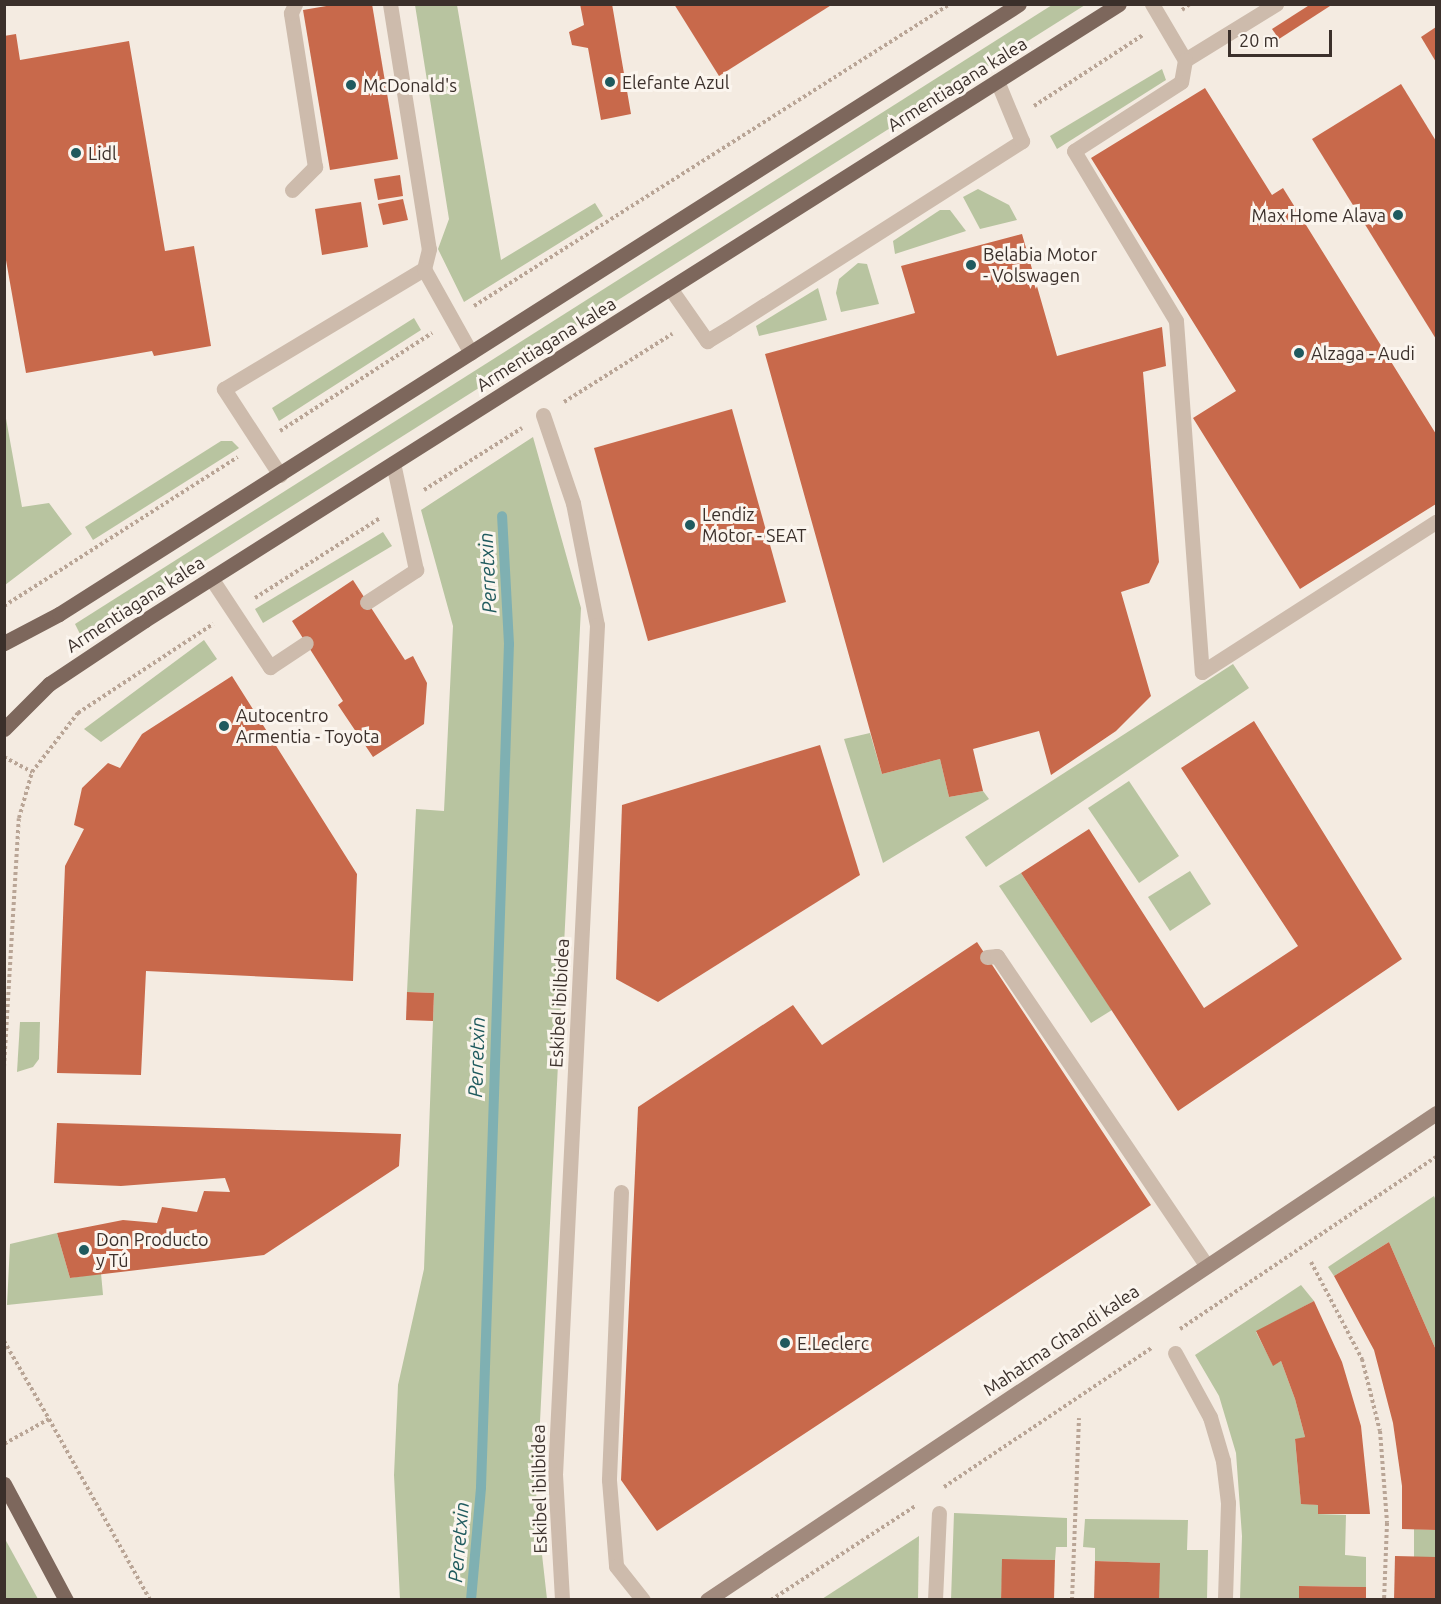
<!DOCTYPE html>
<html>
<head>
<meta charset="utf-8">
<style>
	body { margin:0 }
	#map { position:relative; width:1441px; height:1604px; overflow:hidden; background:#f4ebe1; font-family:Ubuntu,sans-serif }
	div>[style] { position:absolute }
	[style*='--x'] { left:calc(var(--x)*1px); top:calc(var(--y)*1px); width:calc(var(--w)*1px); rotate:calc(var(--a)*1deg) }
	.green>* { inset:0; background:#b8c4a0 }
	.stream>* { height:10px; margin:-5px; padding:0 5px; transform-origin:5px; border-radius:5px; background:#7fb0b2 }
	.building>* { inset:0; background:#c8694b }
	.path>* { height:4px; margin-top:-2px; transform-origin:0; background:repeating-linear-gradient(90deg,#b9a596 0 3px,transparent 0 6px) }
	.service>* { height:15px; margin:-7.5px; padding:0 7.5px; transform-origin:7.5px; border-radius:7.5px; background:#cdbbac }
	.pedestrian>* { height:15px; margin:-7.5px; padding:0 7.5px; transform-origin:7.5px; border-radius:7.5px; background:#cdbbac }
	.secondary>* { height:15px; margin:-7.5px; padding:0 7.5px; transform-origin:7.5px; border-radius:7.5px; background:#a18a7d }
	.primary>* { height:15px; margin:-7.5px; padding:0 7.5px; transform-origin:7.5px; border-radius:7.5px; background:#7d675c }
	.dots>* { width:16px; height:16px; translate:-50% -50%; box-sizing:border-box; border:3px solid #fbf5ee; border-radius:50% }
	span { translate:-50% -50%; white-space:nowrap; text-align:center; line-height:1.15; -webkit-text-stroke:6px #fbf5ee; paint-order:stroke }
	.poi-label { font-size:18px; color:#3b302b }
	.left { translate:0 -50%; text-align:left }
	.right { translate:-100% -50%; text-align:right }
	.street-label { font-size:18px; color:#3b302b }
	.water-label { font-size:20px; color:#1f5a5e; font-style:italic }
	.frame { position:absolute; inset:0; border:6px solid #3b302b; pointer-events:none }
	.scale { position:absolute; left:1228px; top:30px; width:104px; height:27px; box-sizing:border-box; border:3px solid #3b302b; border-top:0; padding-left:8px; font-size:18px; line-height:21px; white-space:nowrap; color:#3b302b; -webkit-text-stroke:4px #fbf5ee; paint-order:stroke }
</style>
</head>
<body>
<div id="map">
	<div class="green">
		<div style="clip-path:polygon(415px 5px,457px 5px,501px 260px,595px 203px,603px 216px,464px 302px,438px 249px,449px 219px)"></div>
		<div style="clip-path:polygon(1052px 5px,1085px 5px,175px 580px,80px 634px,75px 624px)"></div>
		<div style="clip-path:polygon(1162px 69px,1166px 80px,1057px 149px,1050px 136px)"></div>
		<div style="clip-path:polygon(978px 189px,1009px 205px,1017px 220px,980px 229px,963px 197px)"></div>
		<div style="clip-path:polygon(940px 210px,950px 210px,966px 231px,895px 254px,893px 241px)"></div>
		<div style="clip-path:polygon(858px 263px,867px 264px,879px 304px,841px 312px,836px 293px,839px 279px)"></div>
		<div style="clip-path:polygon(818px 288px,827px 320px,759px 336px,756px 326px)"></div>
		<div style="clip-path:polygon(414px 318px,421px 330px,279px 421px,272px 408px)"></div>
		<div style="clip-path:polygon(5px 413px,22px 507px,49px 503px,72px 534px,5px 585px)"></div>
		<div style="clip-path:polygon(533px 437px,581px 608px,536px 1501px,547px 1599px,400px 1600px,394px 1475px,398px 1385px,424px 1269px,434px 993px,407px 992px,416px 809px,444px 811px,453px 626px,421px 510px)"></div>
		<div style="clip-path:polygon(221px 441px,232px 441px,239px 448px,93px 540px,85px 527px)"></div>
		<div style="clip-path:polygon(383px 532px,392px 546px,263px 623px,255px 609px)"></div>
		<div style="clip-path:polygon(204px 640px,217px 659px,101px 742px,84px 729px)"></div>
		<div style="clip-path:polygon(1233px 664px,1249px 688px,986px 867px,965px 837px)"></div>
		<div style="clip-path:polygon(870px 733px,882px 774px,940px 759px,949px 797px,983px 791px,989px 799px,883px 863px,844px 739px)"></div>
		<div style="clip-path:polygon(1129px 781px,1179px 856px,1139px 883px,1088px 808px)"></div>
		<div style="clip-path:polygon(1190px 871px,1211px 904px,1170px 931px,1148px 897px)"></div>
		<div style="clip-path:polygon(1021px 873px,1112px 1010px,1091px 1023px,999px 886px)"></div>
		<div style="clip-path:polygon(20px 1022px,40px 1022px,39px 1059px,33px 1067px,17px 1072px)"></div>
		<div style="clip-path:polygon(1434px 1196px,1436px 1201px,1436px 1350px,1389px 1242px,1334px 1276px,1328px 1267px)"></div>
		<div style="clip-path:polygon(57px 1233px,70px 1278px,101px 1273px,103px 1295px,7px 1305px,10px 1244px)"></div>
		<div style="clip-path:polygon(1301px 1285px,1314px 1301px,1256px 1332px,1273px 1365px,1281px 1361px,1295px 1399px,1305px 1437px,1295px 1440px,1301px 1503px,1318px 1505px,1318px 1514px,1346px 1515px,1345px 1555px,1366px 1557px,1366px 1587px,1300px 1586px,1299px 1599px,1240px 1599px,1242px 1536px,1236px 1453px,1219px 1396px,1195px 1355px)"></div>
		<div style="clip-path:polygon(954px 1513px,1067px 1518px,1067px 1547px,1056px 1547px,1055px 1560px,1003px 1559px,1001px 1599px,951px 1600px)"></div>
		<div style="clip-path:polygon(1085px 1519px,1188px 1520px,1187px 1550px,1208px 1550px,1207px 1599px,1159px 1599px,1159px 1563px,1095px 1561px,1095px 1548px,1083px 1547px)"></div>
		<div style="clip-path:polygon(1414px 1529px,1436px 1530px,1436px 1557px,1414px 1557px)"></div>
		<div style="clip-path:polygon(919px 1536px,918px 1599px,822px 1599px)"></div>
		<div style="clip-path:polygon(4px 1539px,5px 1539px,38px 1599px,5px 1599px)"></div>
	</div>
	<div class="stream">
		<div style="--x:471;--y:1600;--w:113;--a:-84.9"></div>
		<div style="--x:481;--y:1487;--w:843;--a:-88.1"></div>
		<div style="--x:509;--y:644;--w:128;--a:-93.1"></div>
	</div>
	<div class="building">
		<div style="clip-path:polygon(338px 4px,372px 4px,398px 159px,330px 170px,303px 10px)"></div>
		<div style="clip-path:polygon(580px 4px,612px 4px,631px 114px,601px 120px,588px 48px,572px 45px,569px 32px,584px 25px)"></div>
		<div style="clip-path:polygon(674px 4px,833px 4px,719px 76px)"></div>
		<div style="clip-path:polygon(1311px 4px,1330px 6px,1279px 39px,1272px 29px)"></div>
		<div style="clip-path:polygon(1436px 27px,1436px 62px,1421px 37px)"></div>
		<div style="clip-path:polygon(16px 34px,20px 60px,129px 41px,165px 251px,194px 246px,211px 346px,154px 356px,152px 351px,26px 373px,4px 249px,4px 36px)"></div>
		<div style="clip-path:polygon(1401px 84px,1436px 141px,1436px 339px,1312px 139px)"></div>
		<div style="clip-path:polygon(1205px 88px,1272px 195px,1283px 188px,1436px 434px,1436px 504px,1300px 589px,1193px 418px,1236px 391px,1091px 158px)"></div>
		<div style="clip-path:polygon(400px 175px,403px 196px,378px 200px,374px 179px)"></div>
		<div style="clip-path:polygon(403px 199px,408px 220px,383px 225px,378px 204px)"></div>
		<div style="clip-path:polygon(361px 202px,368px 247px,322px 255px,315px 209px)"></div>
		<div style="clip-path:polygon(1022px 234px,1057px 356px,1162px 327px,1166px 366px,1143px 372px,1159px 562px,1149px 583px,1121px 592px,1151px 696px,1116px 731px,1051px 775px,1039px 731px,973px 749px,983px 791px,949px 797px,940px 759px,882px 774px,765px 354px,915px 313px,901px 266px)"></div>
		<div style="clip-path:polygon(732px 409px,786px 602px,648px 641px,594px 448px)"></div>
		<div style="clip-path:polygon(353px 580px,405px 660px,413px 656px,427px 683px,424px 724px,373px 757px,338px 705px,343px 701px,292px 621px)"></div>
		<div style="clip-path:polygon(232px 676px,357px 874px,353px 981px,146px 971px,141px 1075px,57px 1073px,65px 866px,84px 829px,74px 825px,82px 788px,108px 763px,120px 768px,142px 734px)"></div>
		<div style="clip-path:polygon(1254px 721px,1402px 959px,1178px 1111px,1021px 873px,1089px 829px,1204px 1008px,1298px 946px,1181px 768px)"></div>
		<div style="clip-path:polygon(820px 745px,860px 875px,658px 1002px,616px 979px,622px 805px)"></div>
		<div style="clip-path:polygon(977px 942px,1151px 1205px,657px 1531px,621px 1480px,638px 1107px,793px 1005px,822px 1045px)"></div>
		<div style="clip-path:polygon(407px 992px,434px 993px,433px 1021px,406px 1020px)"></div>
		<div style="clip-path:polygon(57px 1123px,401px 1134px,399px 1166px,264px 1255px,70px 1278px,57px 1233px,123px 1220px,157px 1223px,162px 1207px,197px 1212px,204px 1191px,230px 1192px,225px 1178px,121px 1186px,54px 1183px)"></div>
		<div style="clip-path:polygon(1389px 1242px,1436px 1350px,1436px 1530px,1402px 1529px,1402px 1486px,1393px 1423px,1374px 1350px,1334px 1276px)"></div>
		<div style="clip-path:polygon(1314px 1301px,1342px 1362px,1361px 1426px,1370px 1514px,1318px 1514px,1318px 1505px,1301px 1504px,1295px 1439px,1305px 1437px,1295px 1399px,1281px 1361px,1273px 1366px,1256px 1331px)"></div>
		<div style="clip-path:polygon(1395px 1556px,1436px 1557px,1436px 1600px,1394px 1600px)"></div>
		<div style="clip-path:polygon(1002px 1559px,1055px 1560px,1054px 1600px,1001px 1600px)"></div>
		<div style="clip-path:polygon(1095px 1561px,1160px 1563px,1159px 1600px,1094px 1600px)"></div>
		<div style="clip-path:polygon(1299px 1586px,1366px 1587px,1366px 1600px,1299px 1600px)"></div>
	</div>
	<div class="path">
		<div style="--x:1182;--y:10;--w:10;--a:-37"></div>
		<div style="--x:1034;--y:106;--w:130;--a:-33.1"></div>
		<div style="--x:474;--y:306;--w:564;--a:-32.39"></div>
		<div style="--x:564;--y:402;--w:128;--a:-32.2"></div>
		<div style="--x:280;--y:431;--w:181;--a:-32.8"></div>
		<div style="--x:424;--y:490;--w:116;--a:-32.3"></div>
		<div style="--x:255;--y:598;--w:148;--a:-32.6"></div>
		<div style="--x:4;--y:606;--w:277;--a:-32.5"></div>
		<div style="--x:4;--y:757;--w:32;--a:28"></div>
		<div style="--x:4;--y:1067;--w:249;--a:-86.6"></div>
		<div style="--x:19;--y:818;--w:48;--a:-74.2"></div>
		<div style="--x:32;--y:772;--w:75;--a:-52.1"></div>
		<div style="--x:78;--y:713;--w:162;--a:-33.4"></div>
		<div style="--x:1311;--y:1262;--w:110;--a:62.3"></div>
		<div style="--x:1362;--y:1359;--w:74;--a:76"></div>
		<div style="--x:1380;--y:1431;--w:92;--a:85.6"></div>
		<div style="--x:1387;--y:1523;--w:77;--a:92.2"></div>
		<div style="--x:1180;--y:1329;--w:308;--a:-33.9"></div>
		<div style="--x:4;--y:1341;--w:90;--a:60"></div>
		<div style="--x:49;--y:1419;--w:51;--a:150.9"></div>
		<div style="--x:49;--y:1419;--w:207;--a:60.8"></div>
		<div style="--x:944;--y:1487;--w:250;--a:-33.8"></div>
		<div style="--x:771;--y:1600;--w:172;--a:-33.1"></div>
		<div style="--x:1072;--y:1600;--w:182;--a:-87.8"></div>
	</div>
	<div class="service">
		<div style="--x:390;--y:4;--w:248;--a:81"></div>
		<div style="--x:429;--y:249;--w:21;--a:104"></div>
		<div style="--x:1152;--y:4;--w:65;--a:59.5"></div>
		<div style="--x:1185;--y:60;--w:107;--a:-31.6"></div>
		<div style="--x:1185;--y:60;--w:22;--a:100"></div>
		<div style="--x:1181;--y:82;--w:127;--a:147.2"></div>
		<div style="--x:1074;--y:151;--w:198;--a:59"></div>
		<div style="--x:1176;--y:321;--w:352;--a:85.8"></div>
		<div style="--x:1202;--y:672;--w:278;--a:-32.7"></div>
		<div style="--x:292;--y:190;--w:33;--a:-45"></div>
		<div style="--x:315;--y:167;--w:156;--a:-98.9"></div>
		<div style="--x:291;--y:13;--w:10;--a:-66"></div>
		<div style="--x:670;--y:288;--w:65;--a:55.1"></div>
		<div style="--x:707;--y:341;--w:23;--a:-31"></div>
		<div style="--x:727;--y:329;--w:350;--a:-32.5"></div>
		<div style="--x:1022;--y:141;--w:65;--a:-112.6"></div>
		<div style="--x:280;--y:475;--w:103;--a:-123.1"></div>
		<div style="--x:224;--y:389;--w:233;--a:-31"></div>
		<div style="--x:424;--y:269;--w:96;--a:60.8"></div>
		<div style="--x:211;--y:578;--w:107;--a:56.5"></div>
		<div style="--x:270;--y:667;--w:43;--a:-33.7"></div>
		<div style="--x:367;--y:602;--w:59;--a:-33.1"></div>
		<div style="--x:416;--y:570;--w:109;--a:-102.1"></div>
		<div style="--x:987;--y:957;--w:10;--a:-6"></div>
		<div style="--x:997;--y:956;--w:374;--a:55.9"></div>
		<div style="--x:621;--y:1192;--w:288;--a:92.4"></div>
		<div style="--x:609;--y:1480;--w:86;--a:85.3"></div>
		<div style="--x:616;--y:1566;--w:43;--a:51.5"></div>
	</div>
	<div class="pedestrian">
		<div style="--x:543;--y:415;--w:93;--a:71.2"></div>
		<div style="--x:573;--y:503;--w:124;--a:78.9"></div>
		<div style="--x:597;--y:625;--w:850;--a:92.83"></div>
		<div style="--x:555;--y:1474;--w:126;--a:86.8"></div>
		<div style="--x:1175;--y:1353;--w:73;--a:61.3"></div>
		<div style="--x:1210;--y:1417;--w:46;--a:73.5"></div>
		<div style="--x:1223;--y:1461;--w:42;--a:83.2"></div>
		<div style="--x:1228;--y:1503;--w:97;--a:91.8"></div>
		<div style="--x:935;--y:1600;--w:87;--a:-87.4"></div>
	</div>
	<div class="secondary">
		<div style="--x:707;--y:1600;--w:877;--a:-33.74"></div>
	</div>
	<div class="primary">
		<div style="--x:4;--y:643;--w:62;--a:-27.8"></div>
		<div style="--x:59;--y:614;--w:1137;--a:-32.43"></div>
		<div style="--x:4;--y:729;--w:64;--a:-45"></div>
		<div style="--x:49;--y:684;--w:115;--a:-33.7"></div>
		<div style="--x:145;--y:620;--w:1152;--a:-32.31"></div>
		<div style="--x:4;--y:1484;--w:132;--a:61.9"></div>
	</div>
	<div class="dots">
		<div style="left:610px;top:82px;background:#1f5a5e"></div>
		<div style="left:351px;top:85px;background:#1f5a5e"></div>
		<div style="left:76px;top:153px;background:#1f5a5e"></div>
		<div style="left:1398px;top:215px;background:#1f5a5e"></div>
		<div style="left:971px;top:265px;background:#1f5a5e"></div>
		<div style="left:1299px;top:353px;background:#1f5a5e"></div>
		<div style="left:690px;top:525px;background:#1f5a5e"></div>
		<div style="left:224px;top:726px;background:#1f5a5e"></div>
		<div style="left:84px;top:1250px;background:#1f5a5e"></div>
		<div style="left:785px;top:1343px;background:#1f5a5e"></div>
	</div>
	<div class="poi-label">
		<span class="left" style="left:622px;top:82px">Elefante Azul</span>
		<span class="left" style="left:363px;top:85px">McDonald's</span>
		<span class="left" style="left:88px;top:153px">Lidl</span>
		<span class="right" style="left:1386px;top:215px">Max Home Alava</span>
		<span class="left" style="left:983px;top:265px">Belabia Motor<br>- Volswagen</span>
		<span class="left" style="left:1311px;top:353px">Alzaga - Audi</span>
		<span class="left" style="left:702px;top:525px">Lendiz<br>Motor - SEAT</span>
		<span class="left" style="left:236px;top:726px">Autocentro<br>Armentia - Toyota</span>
		<span class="left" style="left:96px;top:1250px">Don Producto<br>y Tú</span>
		<span class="left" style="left:797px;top:1343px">E.Leclerc</span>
	</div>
	<div class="street-label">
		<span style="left:957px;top:84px;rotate:-32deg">Armentiagana kalea</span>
		<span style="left:546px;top:344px;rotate:-32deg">Armentiagana kalea</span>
		<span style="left:135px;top:604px;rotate:-33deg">Armentiagana kalea</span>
		<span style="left:559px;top:1003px;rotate:-87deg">Eskibel ibilbidea</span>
		<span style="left:1061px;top:1340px;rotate:-34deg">Mahatma Ghandi kalea</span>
		<span style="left:539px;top:1489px;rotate:-91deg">Eskibel ibilbidea</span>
	</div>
	<div class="water-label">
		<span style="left:487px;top:573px;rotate:-93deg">Perretxin</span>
		<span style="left:476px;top:1057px;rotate:-88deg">Perretxin</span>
		<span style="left:458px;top:1542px;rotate:-85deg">Perretxin</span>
	</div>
	<div class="frame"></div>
	<div class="scale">20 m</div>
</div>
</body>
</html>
